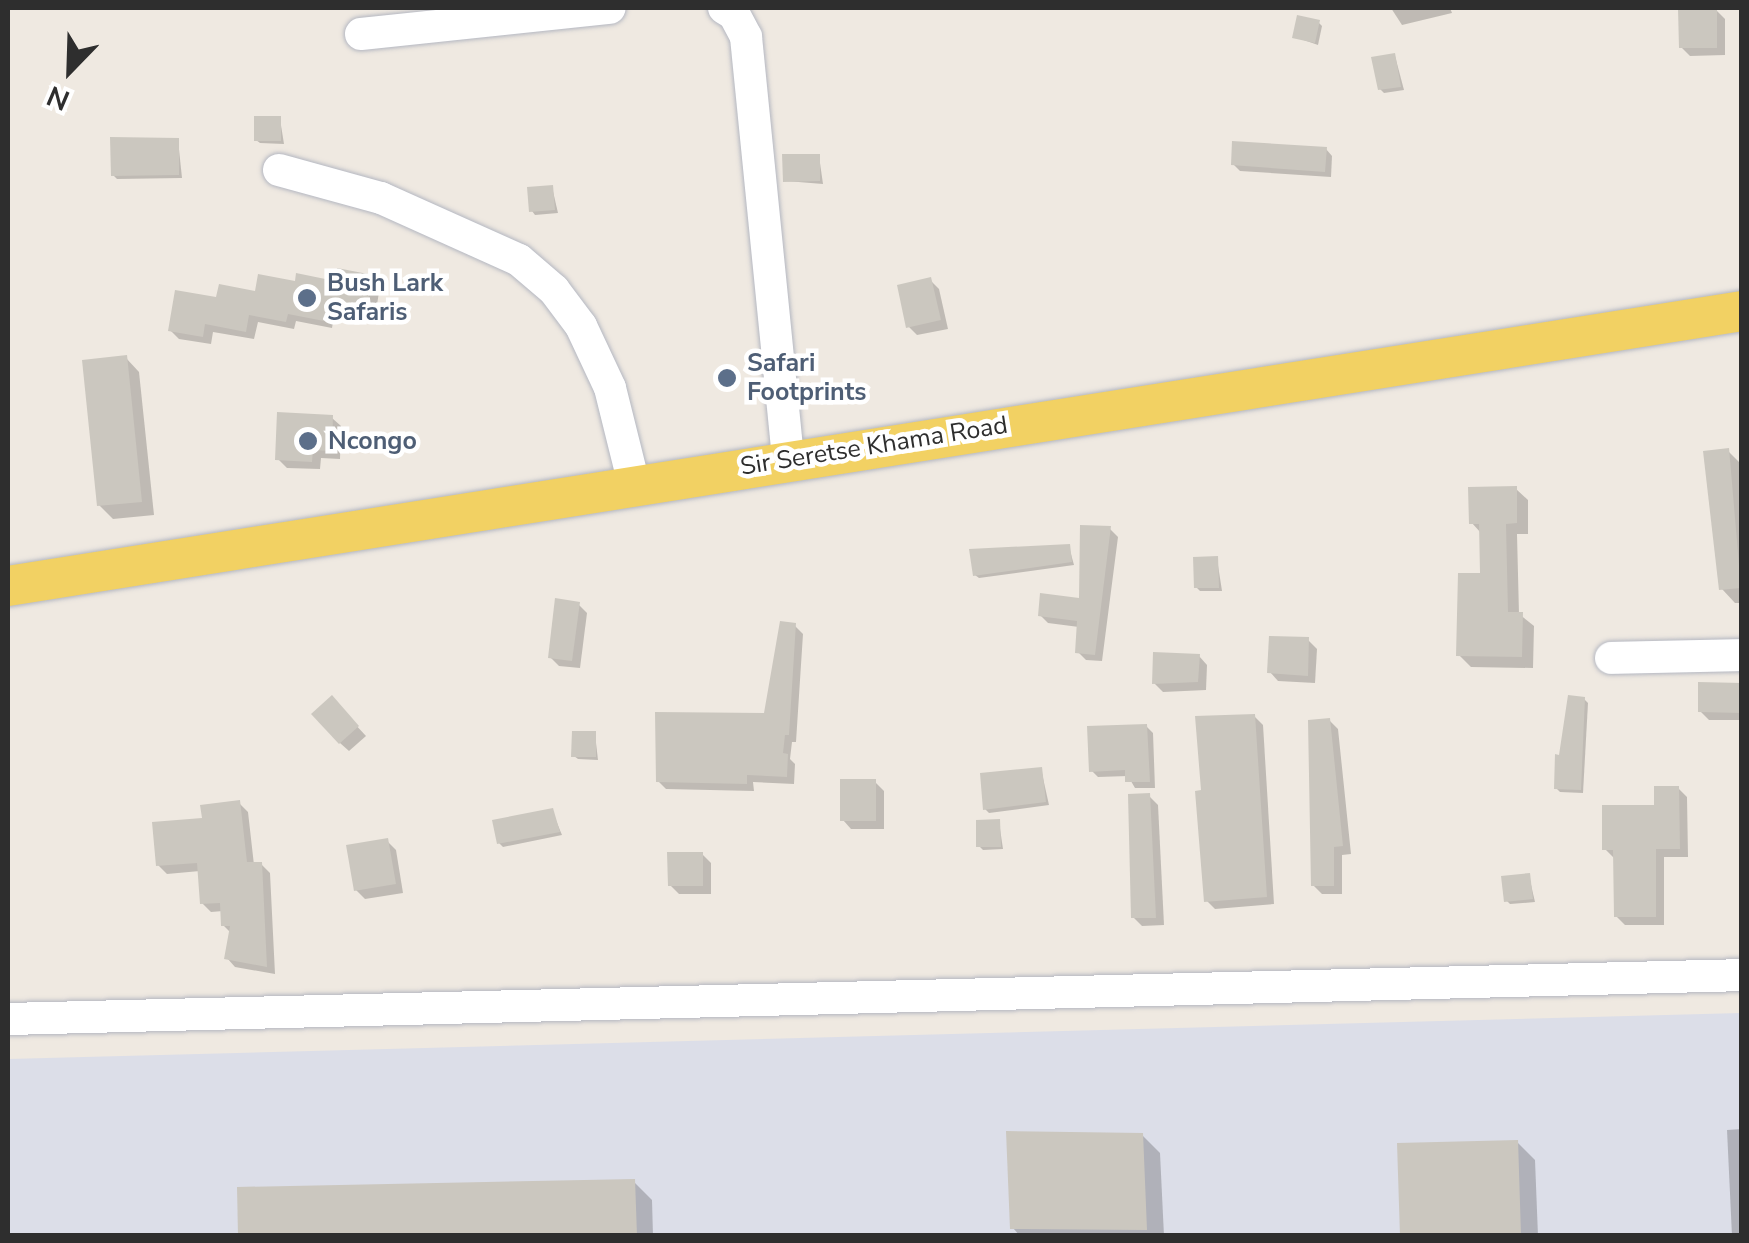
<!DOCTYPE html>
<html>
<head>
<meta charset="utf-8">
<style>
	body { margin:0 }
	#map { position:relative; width:1749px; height:1243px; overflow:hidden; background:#efe9e1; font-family:"Nunito Sans",sans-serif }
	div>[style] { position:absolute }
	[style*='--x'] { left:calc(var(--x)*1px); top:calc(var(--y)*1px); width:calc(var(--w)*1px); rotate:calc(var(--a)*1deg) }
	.airport>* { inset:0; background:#dcdee8 }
	.shadow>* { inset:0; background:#0003 }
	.building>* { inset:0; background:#cbc7bf }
	.roads { filter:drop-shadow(0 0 2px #b4b7c1) drop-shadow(0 0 2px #b4b7c1) }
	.minor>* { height:32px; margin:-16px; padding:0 16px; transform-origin:16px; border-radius:16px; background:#fff }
	.major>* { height:40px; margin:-20px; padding:0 20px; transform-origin:20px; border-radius:20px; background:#f2d163 }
	.dots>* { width:28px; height:28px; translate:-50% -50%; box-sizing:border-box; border:5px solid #fff; border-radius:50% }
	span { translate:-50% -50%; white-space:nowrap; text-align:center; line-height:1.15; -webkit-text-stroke:9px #fff; paint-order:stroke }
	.service-label { font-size:25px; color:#4e5e75; font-weight:700 }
	.left { translate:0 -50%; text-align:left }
	.street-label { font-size:25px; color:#2e2e2e }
	.frame { position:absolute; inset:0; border:10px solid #2e2e2e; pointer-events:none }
	.north { position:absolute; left:20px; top:20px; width:100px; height:100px; -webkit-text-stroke:8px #fff; paint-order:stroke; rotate:203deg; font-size:28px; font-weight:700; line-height:40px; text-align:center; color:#2e2e2e }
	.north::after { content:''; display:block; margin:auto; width:35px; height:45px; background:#2e2e2e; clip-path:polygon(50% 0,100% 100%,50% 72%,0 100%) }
</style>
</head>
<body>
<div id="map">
	<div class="airport">
		<div style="clip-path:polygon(1741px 1013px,1741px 1235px,8px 1235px,8px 1059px)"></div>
	</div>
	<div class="shadow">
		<div style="clip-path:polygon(1391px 8px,1450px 8px,1452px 13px,1402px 25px)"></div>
		<div style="clip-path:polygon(1716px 10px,1725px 19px,1725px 55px,1690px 56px,1681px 47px)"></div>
		<div style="clip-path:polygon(1318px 22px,1322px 26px,1318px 45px,1295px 37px)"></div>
		<div style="clip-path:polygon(1395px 56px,1404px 90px,1384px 93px,1380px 89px)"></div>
		<div style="clip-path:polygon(280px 119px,284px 144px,260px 143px,256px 140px)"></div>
		<div style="clip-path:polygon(178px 140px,182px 178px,117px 179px,113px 175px)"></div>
		<div style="clip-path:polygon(1326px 149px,1332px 156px,1331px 177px,1240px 171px,1233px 164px)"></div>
		<div style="clip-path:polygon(819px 156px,823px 184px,786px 181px)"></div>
		<div style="clip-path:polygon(552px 187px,558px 213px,535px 215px,532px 211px)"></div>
		<div style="clip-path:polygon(372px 277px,380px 286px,374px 323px,334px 316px,332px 328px,296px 321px,294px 329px,258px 322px,254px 339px,213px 332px,211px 344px,179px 339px,170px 330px,218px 300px,297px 284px)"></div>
		<div style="clip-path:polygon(930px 280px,939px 289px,948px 329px,917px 335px,908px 326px)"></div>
		<div style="clip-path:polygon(126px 358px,139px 372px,154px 515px,113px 519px,99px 505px)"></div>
		<div style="clip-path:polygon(332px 418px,341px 426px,340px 459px,321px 458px,320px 469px,287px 468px,278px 459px)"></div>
		<div style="clip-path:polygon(1727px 450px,1741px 464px,1742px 603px,1735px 603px,1722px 589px)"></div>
		<div style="clip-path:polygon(1516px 489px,1528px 500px,1528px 534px,1517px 534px,1519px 614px,1534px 626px,1533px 668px,1471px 667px,1459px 655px,1482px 576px,1481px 533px,1471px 522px)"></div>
		<div style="clip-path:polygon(1110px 529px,1118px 537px,1102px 661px,1086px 660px,1078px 652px,1079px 627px,1048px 623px,1040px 615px,1082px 601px)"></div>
		<div style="clip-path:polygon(1069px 547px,1074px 565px,979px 578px,975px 575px)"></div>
		<div style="clip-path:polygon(1217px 559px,1222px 591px,1200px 591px,1196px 587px)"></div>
		<div style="clip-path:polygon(578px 604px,587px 613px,580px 668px,559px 666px,550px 657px)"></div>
		<div style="clip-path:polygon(795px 626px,803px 634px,796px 742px,792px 742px,790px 759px,795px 764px,794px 784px,753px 782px,754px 791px,666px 789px,658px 781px,766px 716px)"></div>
		<div style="clip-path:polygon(1308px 640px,1317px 649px,1315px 683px,1278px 681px,1270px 672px)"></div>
		<div style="clip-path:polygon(1199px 656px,1207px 665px,1206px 690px,1163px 692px,1154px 683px)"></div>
		<div style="clip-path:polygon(1742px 685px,1742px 720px,1709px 720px,1700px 711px)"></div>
		<div style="clip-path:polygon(1584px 699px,1588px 703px,1583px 793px,1560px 792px,1556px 788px,1561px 757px)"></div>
		<div style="clip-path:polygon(340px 708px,366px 736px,349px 751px,340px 743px)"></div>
		<div style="clip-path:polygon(1254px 716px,1263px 725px,1274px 904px,1215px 909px,1207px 901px,1203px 793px)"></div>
		<div style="clip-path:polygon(1329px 720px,1338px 729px,1351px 854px,1342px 855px,1342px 894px,1322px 894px,1313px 885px)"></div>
		<div style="clip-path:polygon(1146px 726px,1153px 733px,1155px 788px,1135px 788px,1128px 776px,1098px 777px,1092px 771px)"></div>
		<div style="clip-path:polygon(595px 734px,598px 760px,578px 759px,574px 756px)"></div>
		<div style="clip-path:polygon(1041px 769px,1049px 805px,989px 813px,985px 809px)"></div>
		<div style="clip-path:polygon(875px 782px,884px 791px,884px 829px,851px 829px,843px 820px)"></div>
		<div style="clip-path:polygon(1678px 788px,1687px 797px,1688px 857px,1664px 857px,1664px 925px,1625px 925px,1616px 916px,1614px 858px,1605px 849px)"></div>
		<div style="clip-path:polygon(1149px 796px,1158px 805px,1164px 925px,1142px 926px,1133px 917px)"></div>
		<div style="clip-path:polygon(239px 803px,248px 812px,254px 865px,261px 864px,270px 873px,275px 974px,235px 967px,227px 958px,231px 933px,223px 925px,223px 911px,211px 912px,202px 903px,200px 871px,167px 874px,158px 865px,205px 820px)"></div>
		<div style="clip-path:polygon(552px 811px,562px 835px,503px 847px,499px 843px)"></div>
		<div style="clip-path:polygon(999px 822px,1003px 849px,983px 850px,979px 846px)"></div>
		<div style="clip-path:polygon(387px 841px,396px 850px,403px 893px,365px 899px,356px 890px)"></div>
		<div style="clip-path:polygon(702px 854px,711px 863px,711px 894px,679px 894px,670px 885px)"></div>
		<div style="clip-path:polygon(1529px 876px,1535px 902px,1510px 904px,1506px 900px)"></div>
		<div style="clip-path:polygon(1742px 1129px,1742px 1236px,1732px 1236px,1727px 1130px)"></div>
		<div style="clip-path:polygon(1142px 1135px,1160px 1153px,1164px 1236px,1020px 1236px,1013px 1228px)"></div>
		<div style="clip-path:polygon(1517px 1142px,1535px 1160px,1538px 1236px,1402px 1236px)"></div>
		<div style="clip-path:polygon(634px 1182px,652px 1200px,653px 1236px,241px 1236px)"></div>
	</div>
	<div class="building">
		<div style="clip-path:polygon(1678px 8px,1717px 8px,1717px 48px,1679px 48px)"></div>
		<div style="clip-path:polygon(1297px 15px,1320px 20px,1315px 43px,1292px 38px)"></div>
		<div style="clip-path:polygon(1395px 53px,1401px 87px,1378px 90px,1371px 57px)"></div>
		<div style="clip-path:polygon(254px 116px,281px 116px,281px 141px,254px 141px)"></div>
		<div style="clip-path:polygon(110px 137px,179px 138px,179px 175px,111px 176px)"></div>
		<div style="clip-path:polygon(1232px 141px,1327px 147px,1325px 172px,1231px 165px)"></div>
		<div style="clip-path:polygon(782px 154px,820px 154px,820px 181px,783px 182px)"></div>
		<div style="clip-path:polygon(553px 185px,555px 210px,529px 212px,527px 187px)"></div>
		<div style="clip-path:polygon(337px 268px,373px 275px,365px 316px,326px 308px,324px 321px,288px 314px,286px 322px,249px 315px,246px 332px,205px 324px,203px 337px,168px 331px,175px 290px,216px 297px,219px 284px,255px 291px,258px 274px,295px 281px,296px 273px,335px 281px)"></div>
		<div style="clip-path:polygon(931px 277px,941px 320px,906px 328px,897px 285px)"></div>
		<div style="clip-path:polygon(127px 355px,142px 502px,97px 506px,82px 360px)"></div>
		<div style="clip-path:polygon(277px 412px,333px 415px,332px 451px,313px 450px,312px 462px,275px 460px)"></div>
		<div style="clip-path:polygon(1729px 448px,1741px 588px,1719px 590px,1703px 451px)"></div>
		<div style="clip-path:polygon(1517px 486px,1517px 523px,1506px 524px,1508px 612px,1523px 612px,1522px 657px,1456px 656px,1458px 573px,1480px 573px,1479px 524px,1469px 524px,1468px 487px)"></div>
		<div style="clip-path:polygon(1080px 525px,1111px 526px,1095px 655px,1075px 653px,1077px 621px,1038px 616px,1040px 593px,1079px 598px)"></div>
		<div style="clip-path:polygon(1070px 544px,1072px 562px,973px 576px,969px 549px)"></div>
		<div style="clip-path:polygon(1218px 556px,1219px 588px,1194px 588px,1193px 557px)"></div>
		<div style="clip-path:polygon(555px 598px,580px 602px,572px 661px,548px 658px)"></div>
		<div style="clip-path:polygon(780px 621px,796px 623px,789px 735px,785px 735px,783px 753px,788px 754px,787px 777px,747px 775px,747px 784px,656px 782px,655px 712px,764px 713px)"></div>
		<div style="clip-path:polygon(1269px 636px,1309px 637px,1308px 676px,1267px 673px)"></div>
		<div style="clip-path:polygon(1153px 652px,1200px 654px,1198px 682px,1152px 684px)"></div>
		<div style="clip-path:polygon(1698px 682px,1742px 683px,1742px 713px,1698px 712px)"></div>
		<div style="clip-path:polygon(332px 695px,359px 726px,339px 744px,311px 714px)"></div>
		<div style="clip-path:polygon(1568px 695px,1585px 697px,1581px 790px,1554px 789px,1555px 754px,1559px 755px)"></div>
		<div style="clip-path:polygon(1255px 714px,1267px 897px,1204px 902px,1195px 791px,1201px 790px,1195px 716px)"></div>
		<div style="clip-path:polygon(1330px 718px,1343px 846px,1334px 847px,1334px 886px,1311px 886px,1308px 720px)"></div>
		<div style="clip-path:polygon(1147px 724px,1150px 782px,1125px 782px,1125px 770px,1089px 772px,1087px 726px)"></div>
		<div style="clip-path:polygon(572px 731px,596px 731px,596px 757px,571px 757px)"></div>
		<div style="clip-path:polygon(1042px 767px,1046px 802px,983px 810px,980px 773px)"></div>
		<div style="clip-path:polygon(840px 779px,876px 779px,876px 821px,840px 821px)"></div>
		<div style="clip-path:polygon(1654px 786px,1679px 786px,1680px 849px,1656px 849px,1656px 917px,1614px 917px,1613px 850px,1602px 850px,1602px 805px,1654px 805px)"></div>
		<div style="clip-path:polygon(1150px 793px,1156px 918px,1131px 918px,1128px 794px)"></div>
		<div style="clip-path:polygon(240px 800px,247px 862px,262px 862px,267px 967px,224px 959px,230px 926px,221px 926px,220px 903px,200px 904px,197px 863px,156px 866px,152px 822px,202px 818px,200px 805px)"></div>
		<div style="clip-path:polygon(553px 808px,560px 832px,497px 844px,492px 820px)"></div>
		<div style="clip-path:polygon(1000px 819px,1001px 847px,976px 847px,976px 820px)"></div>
		<div style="clip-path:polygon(388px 838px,396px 884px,354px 891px,346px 845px)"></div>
		<div style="clip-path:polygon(667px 852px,703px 852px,703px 886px,668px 886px)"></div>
		<div style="clip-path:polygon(1530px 873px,1533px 899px,1504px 902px,1501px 876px)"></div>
		<div style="clip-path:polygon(1006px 1131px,1143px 1133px,1147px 1230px,1010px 1229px)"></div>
		<div style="clip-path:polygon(1518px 1140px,1521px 1236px,1400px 1236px,1397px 1143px)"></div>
		<div style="clip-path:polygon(635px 1179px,637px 1236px,238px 1236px,237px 1187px)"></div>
	</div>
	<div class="roads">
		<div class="minor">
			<div style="--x:724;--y:8;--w:12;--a:31"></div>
			<div style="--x:734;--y:14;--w:26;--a:62"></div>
			<div style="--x:746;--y:37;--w:424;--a:84.3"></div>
			<div style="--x:361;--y:34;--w:250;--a:-6"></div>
			<div style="--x:279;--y:170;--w:106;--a:15.4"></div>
			<div style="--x:381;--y:198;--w:151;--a:24.2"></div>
			<div style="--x:519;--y:260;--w:46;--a:40.6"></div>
			<div style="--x:554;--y:290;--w:45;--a:53.1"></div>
			<div style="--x:581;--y:326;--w:68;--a:64.9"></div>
			<div style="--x:610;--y:388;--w:99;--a:76"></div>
			<div style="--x:1611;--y:658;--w:131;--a:-1.3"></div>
			<div style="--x:8;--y:1019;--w:1735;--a:-1.45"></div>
		</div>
		<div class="major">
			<div style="--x:8;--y:586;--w:1756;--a:-9.01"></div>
		</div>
	</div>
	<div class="dots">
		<div style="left:307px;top:298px;background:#5c6f8a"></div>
		<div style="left:727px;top:378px;background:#5c6f8a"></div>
		<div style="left:308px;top:441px;background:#5c6f8a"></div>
	</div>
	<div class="service-label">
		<span class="left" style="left:327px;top:298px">Bush Lark<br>Safaris</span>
		<span class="left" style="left:747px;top:378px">Safari<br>Footprints</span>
		<span class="left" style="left:328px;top:441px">Ncongo</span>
	</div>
	<div class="street-label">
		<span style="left:874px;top:446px;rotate:-9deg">Sir Seretse Khama Road</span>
	</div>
	<div class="frame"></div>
	<div class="north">N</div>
</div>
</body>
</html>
